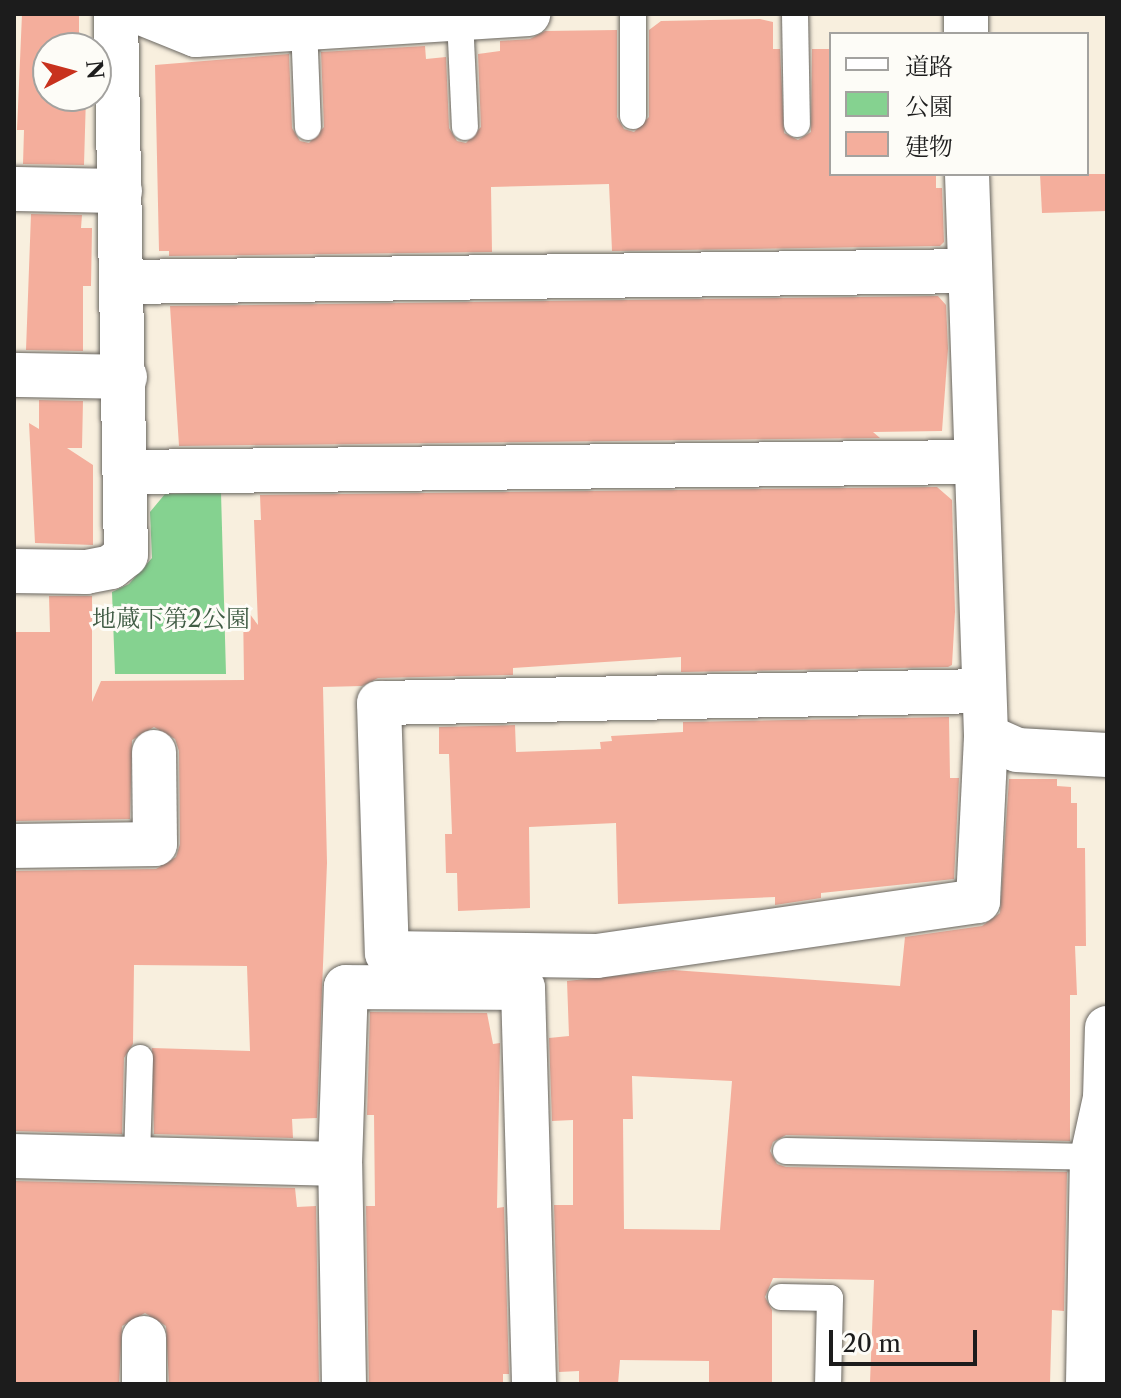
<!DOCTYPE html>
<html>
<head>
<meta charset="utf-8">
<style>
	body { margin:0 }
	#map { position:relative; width:1121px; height:1398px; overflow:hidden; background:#f8efde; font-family:"Libre Caslon Text","Noto Serif JP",serif }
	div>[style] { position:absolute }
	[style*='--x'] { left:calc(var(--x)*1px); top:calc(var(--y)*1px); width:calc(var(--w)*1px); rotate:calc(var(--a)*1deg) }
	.green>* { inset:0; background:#85d290 }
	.building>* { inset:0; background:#f4ae9c }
	.roads { filter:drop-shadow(0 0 2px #696660) drop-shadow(0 0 2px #696660) }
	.service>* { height:26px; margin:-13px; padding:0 13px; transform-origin:13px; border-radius:13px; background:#fff }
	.minor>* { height:44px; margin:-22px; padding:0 22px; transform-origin:22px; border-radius:22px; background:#fff }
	span { translate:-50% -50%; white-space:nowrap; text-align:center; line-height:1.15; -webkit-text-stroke:6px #fdfcf7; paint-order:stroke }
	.park-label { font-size:24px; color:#415c45 }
	.frame { position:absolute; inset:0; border:16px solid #1c1c1c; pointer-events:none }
	.legend { position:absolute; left:829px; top:32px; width:260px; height:144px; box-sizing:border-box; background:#fdfcf7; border:2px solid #a3a29f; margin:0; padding:10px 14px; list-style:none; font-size:24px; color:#1c1c1c }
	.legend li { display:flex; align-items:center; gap:16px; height:40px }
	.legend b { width:40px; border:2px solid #a3a29f }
	.north { position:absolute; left:32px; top:32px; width:80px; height:80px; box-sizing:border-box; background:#fdfcf7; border:2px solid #a3a29f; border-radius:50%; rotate:84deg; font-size:22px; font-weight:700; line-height:32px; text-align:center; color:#1c1c1c }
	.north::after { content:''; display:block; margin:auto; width:28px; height:36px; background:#c8321e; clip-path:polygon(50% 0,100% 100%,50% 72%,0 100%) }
	.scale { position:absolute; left:829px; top:1330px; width:148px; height:36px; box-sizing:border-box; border:4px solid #1c1c1c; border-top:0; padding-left:10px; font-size:24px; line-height:28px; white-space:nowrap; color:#1c1c1c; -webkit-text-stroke:6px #fdfcf7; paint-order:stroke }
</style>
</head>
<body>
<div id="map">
	<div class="green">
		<div style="clip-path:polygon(221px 492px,226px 674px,115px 674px,112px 592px,129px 584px,152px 558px,150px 512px,165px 494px)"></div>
	</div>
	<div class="building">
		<div style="clip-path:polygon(22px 14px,79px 14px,79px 48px,48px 48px,48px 96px,86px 96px,84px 165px,23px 164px,24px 130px,17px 130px)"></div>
		<div style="clip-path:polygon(760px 19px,773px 22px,773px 49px,780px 49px,784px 133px,798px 140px,811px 132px,812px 49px,831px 49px,831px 174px,936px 174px,936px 188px,942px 188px,944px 242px,940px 246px,612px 251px,609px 184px,491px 187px,492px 252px,169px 256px,169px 251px,159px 251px,155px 65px,289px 54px,292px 128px,300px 141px,309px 143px,324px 127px,321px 52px,425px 46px,426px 59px,446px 57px,449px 128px,457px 141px,466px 143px,481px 127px,478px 54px,500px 51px,500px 41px,530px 39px,545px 31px,617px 30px,617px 117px,624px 129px,634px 132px,649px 117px,649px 30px,661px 21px)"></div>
		<div style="clip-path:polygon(1040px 174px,1107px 174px,1107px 211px,1042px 213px)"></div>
		<div style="clip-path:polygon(31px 214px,82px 215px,81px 228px,92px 228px,91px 286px,83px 286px,83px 351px,26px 350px)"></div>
		<div style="clip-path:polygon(938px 296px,946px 305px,948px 349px,942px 431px,873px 432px,880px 438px,179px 446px,170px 306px)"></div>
		<div style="clip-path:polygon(39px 400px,83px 401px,82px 448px,67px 448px,93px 465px,93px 545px,35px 543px,29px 423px,39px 429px)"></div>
		<div style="clip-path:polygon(937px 487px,952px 500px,955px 612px,952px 665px,948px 667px,681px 672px,681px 657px,513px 668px,513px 675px,378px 678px,362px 686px,323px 687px,327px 863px,317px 1118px,292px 1119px,293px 1138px,154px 1134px,152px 1048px,250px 1051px,247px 966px,134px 965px,133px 1044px,124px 1058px,122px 1134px,14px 1131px,15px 871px,156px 869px,176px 857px,180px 844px,179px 751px,175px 739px,154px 727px,132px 740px,130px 819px,15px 821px,14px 632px,50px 632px,49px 596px,92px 596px,92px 702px,101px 681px,244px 680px,243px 605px,258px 625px,254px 520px,261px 520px,260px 495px)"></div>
		<div style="clip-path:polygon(949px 717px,950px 778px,959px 778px,954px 879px,821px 893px,821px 898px,775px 905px,775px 897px,618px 904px,616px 823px,529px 827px,530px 908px,458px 911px,457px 873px,446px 873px,445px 834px,452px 834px,449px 754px,439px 754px,439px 727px,515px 725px,516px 752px,601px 749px,600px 742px,612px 741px,611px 736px,683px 732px,683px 722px)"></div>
		<div style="clip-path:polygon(evenodd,1009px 779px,1057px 779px,1057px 786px,1071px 787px,1071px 803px,1077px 803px,1077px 848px,1085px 848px,1086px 946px,1075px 946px,1077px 995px,1070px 995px,1070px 1141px,786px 1135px,773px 1142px,770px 1151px,777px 1164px,786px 1167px,1067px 1172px,1064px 1311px,1052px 1310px,1050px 1384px,870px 1382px,874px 1280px,773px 1278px,765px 1297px,772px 1310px,772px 1384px,709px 1384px,709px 1361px,620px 1360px,618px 1384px,579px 1384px,579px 1371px,559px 1372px,554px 1205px,573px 1205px,573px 1120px,552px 1121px,549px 1038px,569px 1036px,567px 981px,673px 970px,900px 986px,905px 937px,982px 926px,1000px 913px,1009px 779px,632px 1076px,732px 1081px,720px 1230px,624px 1229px,623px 1119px,633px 1119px,632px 1076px)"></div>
		<div style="clip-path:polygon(370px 1012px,487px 1013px,493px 1044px,500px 1043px,497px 1208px,504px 1207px,509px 1374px,503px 1374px,503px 1384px,369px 1384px,366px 1206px,375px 1206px,374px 1115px,367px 1115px)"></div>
		<div style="clip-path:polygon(14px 1181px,295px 1188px,297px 1207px,316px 1206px,319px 1384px,169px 1384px,166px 1326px,145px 1313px,122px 1326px,119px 1384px,14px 1384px)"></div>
	</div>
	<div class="roads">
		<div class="service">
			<div style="--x:795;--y:14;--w:110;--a:89"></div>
			<div style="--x:460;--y:18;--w:109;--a:87.4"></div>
			<div style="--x:304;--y:25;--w:102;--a:87.8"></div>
			<div style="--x:633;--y:116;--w:102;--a:-90"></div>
			<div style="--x:786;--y:1151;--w:306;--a:1.1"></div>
			<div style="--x:137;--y:1159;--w:101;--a:-88.3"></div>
			<div style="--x:781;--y:1297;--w:49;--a:1.2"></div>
			<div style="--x:830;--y:1298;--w:86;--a:91.3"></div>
		</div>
		<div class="minor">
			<div style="--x:144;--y:14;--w:56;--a:22"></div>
			<div style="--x:196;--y:35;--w:333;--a:-3.6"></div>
			<div style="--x:966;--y:14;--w:20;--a:90"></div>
			<div style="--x:967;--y:174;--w:562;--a:88.06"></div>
			<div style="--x:986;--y:736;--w:34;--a:24"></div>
			<div style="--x:1017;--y:750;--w:90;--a:3.2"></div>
			<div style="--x:14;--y:189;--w:106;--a:1.1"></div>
			<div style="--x:122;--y:282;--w:846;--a:-0.74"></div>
			<div style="--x:14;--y:375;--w:111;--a:1"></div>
			<div style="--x:128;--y:472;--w:845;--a:-0.68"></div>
			<div style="--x:14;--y:571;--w:72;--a:0.8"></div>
			<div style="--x:86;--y:572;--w:25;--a:-11"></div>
			<div style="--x:111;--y:567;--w:19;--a:-39"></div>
			<div style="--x:126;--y:555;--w:541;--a:-91.06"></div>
			<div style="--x:984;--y:691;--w:605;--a:178.86"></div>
			<div style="--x:379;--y:703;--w:250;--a:88.2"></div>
			<div style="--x:387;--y:953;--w:210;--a:0.8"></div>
			<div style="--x:597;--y:956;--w:385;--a:-8.2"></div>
			<div style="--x:978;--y:901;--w:165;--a:-87.2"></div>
			<div style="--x:14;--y:846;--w:141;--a:-0.8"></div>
			<div style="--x:155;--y:844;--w:92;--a:-90.6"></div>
			<div style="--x:14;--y:1156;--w:326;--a:1.4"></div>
			<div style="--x:144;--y:1338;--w:46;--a:90"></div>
			<div style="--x:344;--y:1384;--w:220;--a:-91"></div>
			<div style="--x:340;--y:1164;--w:177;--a:-88.1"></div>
			<div style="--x:346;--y:987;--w:177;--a:0.3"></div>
			<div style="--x:523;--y:988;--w:396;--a:88.4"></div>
			<div style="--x:1088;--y:1384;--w:227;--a:-89"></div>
			<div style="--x:1092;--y:1157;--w:60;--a:-77.6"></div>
			<div style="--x:1105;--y:1098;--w:70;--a:-88.4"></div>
		</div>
	</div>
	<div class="park-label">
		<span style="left:171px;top:619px">地蔵下第2公園</span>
	</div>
	<div class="frame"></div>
	<ul class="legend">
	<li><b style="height:10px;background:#fff"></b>道路</li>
	<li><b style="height:22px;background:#85d290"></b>公園</li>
	<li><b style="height:22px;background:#f4ae9c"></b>建物</li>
	</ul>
	<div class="north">N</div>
	<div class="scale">20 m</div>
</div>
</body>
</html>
